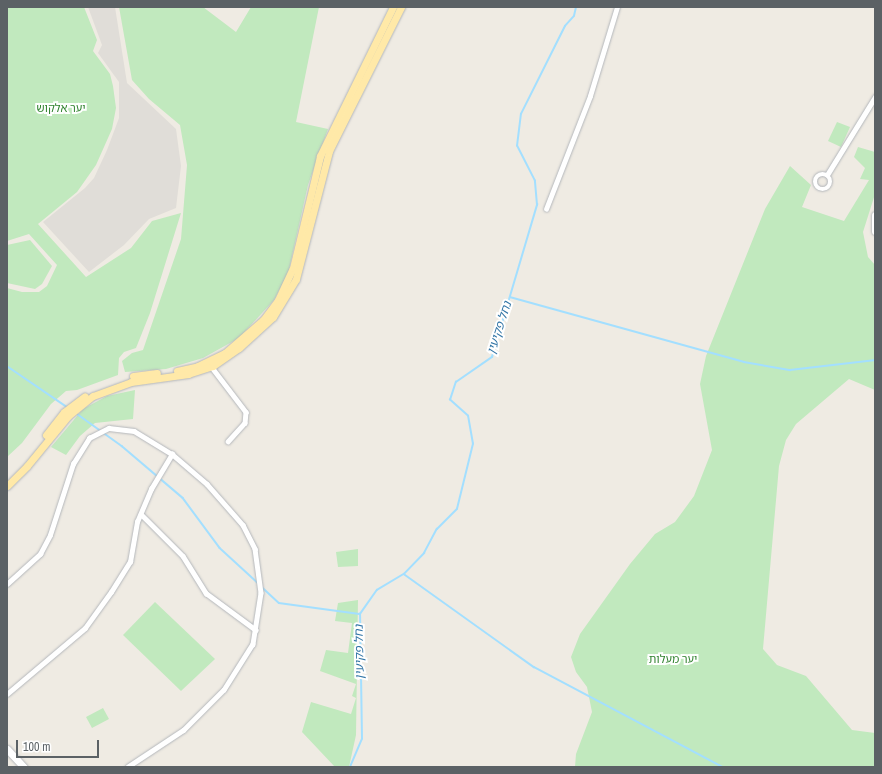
<!DOCTYPE html>
<html>
<head>
<meta charset="utf-8">
<style>
	body { margin:0 }
	#map { position:relative; width:882px; height:774px; overflow:hidden; background:#efebe3; font-family:"Archivo Narrow","Noto Sans Hebrew",sans-serif }
	div>[style] { position:absolute }
	[style*='--x'] { left:calc(var(--x)*1px); top:calc(var(--y)*1px); width:calc(var(--w)*1px); rotate:calc(var(--a)*1deg) }
	.industrial>* { inset:0; background:#e0ddd8 }
	.green>* { inset:0; background:#c1e9be }
	.stream>* { height:1.5px; margin:-0.75px; padding:0 0.75px; transform-origin:0.75px; border-radius:0.75px; background:#a3dfff }
	.roads { filter:drop-shadow(0 0 1px #b4b7bb) drop-shadow(0 0 1px #b4b7bb) }
	.street>* { height:4.5px; margin:-2.25px; padding:0 2.25px; transform-origin:2.25px; border-radius:2.25px; background:#fff }
	.street>.ring { margin:-2.25px; padding:0; box-sizing:content-box; background:none; border:4.5px solid #fff; border-radius:50% }
	.secondary>* { height:7px; margin:-3.5px; padding:0 3.5px; transform-origin:3.5px; border-radius:3.5px; background:#fff }
	.primary>* { height:7px; margin:-3.5px; padding:0 3.5px; transform-origin:3.5px; border-radius:3.5px; background:#ffe9a8 }
	span { translate:-50% -50%; white-space:nowrap; text-align:center; line-height:1.15; -webkit-text-stroke:4px #fff; paint-order:stroke }
	.park-label { font-size:11px; color:#30822e }
	.water-label { font-size:12px; color:#3376a7; font-style:italic }
	.frame { position:absolute; inset:0; border:8px solid #5b6165; pointer-events:none }
	.scale { position:absolute; left:16px; top:740px; width:83px; height:18px; box-sizing:border-box; border:2px solid #5b6165; border-top:0; padding-left:5px; font-size:12px; line-height:14px; white-space:nowrap; color:#5b6165; -webkit-text-stroke:3px #fff; paint-order:stroke }
</style>
</head>
<body>
<div id="map">
	<div class="industrial">
		<div style="clip-path:polygon(88px 7px,115px 7px,127px 83px,176px 129px,181px 166px,176px 208px,149px 219px,124px 245px,89px 272px,43px 222px,85px 188px,94px 178px,107px 150px,119px 118px,119px 82px,98px 53px,102px 45px)"></div>
	</div>
	<div class="green">
		<div style="clip-path:polygon(7px 7px,84px 7px,97px 40px,93px 51px,110px 74px,113px 86px,116px 108px,112px 129px,96px 165px,77px 192px,38px 224px,86px 277px,131px 248px,152px 221px,181px 213px,150px 313px,136px 348px,124px 352px,119px 358px,118px 375px,77px 390px,66px 391px,51px 404px,22px 443px,7px 457px,7px 288px,22px 292px,39px 292px,47px 286px,57px 265px,29px 234px,7px 241px)"></div>
		<div style="clip-path:polygon(119px 7px,203px 7px,236px 32px,251px 7px,319px 7px,296px 122px,328px 129px,308px 185px,288px 274px,274px 300px,239px 338px,203px 358px,166px 369px,125px 372px,122px 361px,132px 353px,143px 350px,181px 239px,187px 165px,180px 125px,149px 99px,132px 80px)"></div>
		<div style="clip-path:polygon(837px 122px,850px 127px,841px 147px,828px 141px)"></div>
		<div style="clip-path:polygon(858px 147px,875px 152px,875px 194px,863px 232px,868px 257px,875px 265px,875px 390px,849px 379px,796px 424px,786px 440px,779px 466px,763px 649px,777px 665px,806px 676px,852px 730px,875px 733px,875px 767px,575px 767px,576px 754px,592px 712px,587px 687px,576px 672px,571px 657px,580px 634px,630px 564px,655px 534px,675px 522px,694px 496px,712px 450px,700px 384px,706px 356px,765px 209px,790px 166px,811px 185px,802px 207px,844px 221px,869px 180px,860px 179px,865px 168px,854px 157px)"></div>
		<div style="clip-path:polygon(30px 240px,52px 266px,42px 284px,35px 289px,7px 283px,7px 245px)"></div>
		<div style="clip-path:polygon(135px 390px,133px 419px,95px 423px,80px 436px,66px 455px,51px 447px,83px 409px,107px 396px)"></div>
		<div style="clip-path:polygon(358px 549px,358px 566px,338px 567px,336px 552px)"></div>
		<div style="clip-path:polygon(358px 600px,356px 735px,349px 767px,335px 767px,302px 732px,311px 702px,351px 714px,356px 698px,352px 696px,356px 684px,320px 671px,326px 650px,348px 653px,352px 623px,335px 621px,338px 603px)"></div>
		<div style="clip-path:polygon(155px 602px,215px 659px,181px 691px,123px 635px)"></div>
		<div style="clip-path:polygon(103px 708px,109px 719px,92px 728px,86px 717px)"></div>
	</div>
	<div class="stream">
		<div style="--x:510;--y:297;--w:243;--a:15.5"></div>
		<div style="--x:744;--y:362;--w:47;--a:9.9"></div>
		<div style="--x:790;--y:370;--w:86;--a:-6.7"></div>
		<div style="--x:7;--y:366;--w:73;--a:34.3"></div>
		<div style="--x:76;--y:413;--w:57;--a:35.7"></div>
		<div style="--x:122;--y:446;--w:80;--a:40.4"></div>
		<div style="--x:183;--y:498;--w:62;--a:53.5"></div>
		<div style="--x:220;--y:548;--w:52;--a:42.6"></div>
		<div style="--x:404;--y:574;--w:160;--a:35.6"></div>
		<div style="--x:534;--y:667;--w:214;--a:27.9"></div>
		<div style="--x:262;--y:587;--w:23;--a:43"></div>
		<div style="--x:279;--y:603;--w:81;--a:7.8"></div>
		<div style="--x:350;--y:767;--w:30;--a:-67"></div>
		<div style="--x:362;--y:739;--w:125;--a:-90.9"></div>
		<div style="--x:360;--y:614;--w:29;--a:-55"></div>
		<div style="--x:377;--y:590;--w:31;--a:-31"></div>
		<div style="--x:404;--y:574;--w:29;--a:-46"></div>
		<div style="--x:424;--y:553;--w:27;--a:-62"></div>
		<div style="--x:437;--y:529;--w:28;--a:-45"></div>
		<div style="--x:457;--y:509;--w:67;--a:-76.2"></div>
		<div style="--x:473;--y:444;--w:28;--a:-100"></div>
		<div style="--x:468;--y:416;--w:24;--a:-138"></div>
		<div style="--x:450;--y:400;--w:19;--a:-72"></div>
		<div style="--x:456;--y:382;--w:44;--a:-34.8"></div>
		<div style="--x:492;--y:357;--w:159;--a:-73.5"></div>
		<div style="--x:537;--y:205;--w:24;--a:-95"></div>
		<div style="--x:535;--y:181;--w:39;--a:-117"></div>
		<div style="--x:517;--y:146;--w:32;--a:-83"></div>
		<div style="--x:521;--y:114;--w:98;--a:-63.4"></div>
		<div style="--x:565;--y:26;--w:13;--a:-48"></div>
		<div style="--x:574;--y:16;--w:9;--a:-77"></div>
	</div>
	<div class="roads">
		<div class="street">
			<div class="ring" style="left:815px;top:174px;width:11.5px;height:11.5px"></div>
			<div style="--x:827;--y:175;--w:92;--a:-58.4"></div>
			<div style="--x:546;--y:209;--w:121;--a:-68.7"></div>
			<div style="--x:590;--y:96;--w:93;--a:-73.1"></div>
			<div style="--x:211;--y:366;--w:58;--a:52.7"></div>
			<div style="--x:246;--y:412;--w:11;--a:95"></div>
			<div style="--x:245;--y:423;--w:25;--a:132"></div>
			<div style="--x:141;--y:514;--w:59;--a:45"></div>
			<div style="--x:183;--y:556;--w:44;--a:58.1"></div>
			<div style="--x:206;--y:593;--w:62;--a:36.5"></div>
			<div style="--x:7;--y:584;--w:45;--a:-42.3"></div>
			<div style="--x:40;--y:554;--w:21;--a:-62"></div>
			<div style="--x:50;--y:535;--w:75;--a:-72.1"></div>
			<div style="--x:73;--y:464;--w:31;--a:-58"></div>
			<div style="--x:89;--y:438;--w:22;--a:-27"></div>
			<div style="--x:109;--y:428;--w:25;--a:7"></div>
			<div style="--x:134;--y:431;--w:44;--a:31.2"></div>
			<div style="--x:172;--y:454;--w:46;--a:40.6"></div>
			<div style="--x:207;--y:484;--w:55;--a:48.7"></div>
			<div style="--x:243;--y:525;--w:27;--a:63"></div>
			<div style="--x:255;--y:549;--w:44;--a:82.2"></div>
			<div style="--x:261;--y:593;--w:52;--a:98.9"></div>
			<div style="--x:253;--y:644;--w:54;--a:122.2"></div>
			<div style="--x:224;--y:690;--w:57;--a:135"></div>
			<div style="--x:184;--y:730;--w:67;--a:146.5"></div>
			<div style="--x:7;--y:694;--w:102;--a:-40.2"></div>
			<div style="--x:85;--y:628;--w:44;--a:-54.2"></div>
			<div style="--x:111;--y:592;--w:36;--a:-58"></div>
			<div style="--x:130;--y:562;--w:41;--a:-80.1"></div>
			<div style="--x:137;--y:522;--w:36;--a:-67"></div>
			<div style="--x:151;--y:489;--w:41;--a:-59"></div>
		</div>
		<div class="secondary">
			<div style="--x:875;--y:215;--w:16;--a:90"></div>
			<div style="--x:7;--y:749;--w:25;--a:47"></div>
		</div>
		<div class="primary">
			<div style="--x:177;--y:371;--w:22;--a:-13"></div>
			<div style="--x:198;--y:366;--w:30;--a:-26"></div>
			<div style="--x:225;--y:353;--w:50;--a:-41"></div>
			<div style="--x:263;--y:320;--w:25;--a:-53"></div>
			<div style="--x:278;--y:300;--w:35;--a:-65"></div>
			<div style="--x:293;--y:268;--w:115;--a:-76.4"></div>
			<div style="--x:320;--y:156;--w:166;--a:-63.9"></div>
			<div style="--x:133;--y:376;--w:24;--a:-7"></div>
			<div style="--x:46;--y:435;--w:29;--a:-52"></div>
			<div style="--x:64;--y:412;--w:26;--a:-37"></div>
			<div style="--x:7;--y:486;--w:28;--a:-45"></div>
			<div style="--x:27;--y:466;--w:65;--a:-50.6"></div>
			<div style="--x:68;--y:416;--w:32;--a:-39"></div>
			<div style="--x:93;--y:396;--w:40;--a:-20.2"></div>
			<div style="--x:131;--y:382;--w:58;--a:-8"></div>
			<div style="--x:188;--y:374;--w:26;--a:-18"></div>
			<div style="--x:213;--y:366;--w:32;--a:-35"></div>
			<div style="--x:239;--y:348;--w:46;--a:-42.4"></div>
			<div style="--x:273;--y:317;--w:44;--a:-58.8"></div>
			<div style="--x:296;--y:279;--w:132;--a:-75.5"></div>
			<div style="--x:329;--y:151;--w:161;--a:-63.4"></div>
		</div>
	</div>
	<div class="park-label">
		<span style="left:61px;top:108px">יער אלקוש</span>
		<span style="left:673px;top:659px">יער מעלות</span>
	</div>
	<div class="water-label">
		<span style="left:500px;top:328px;rotate:-72deg">נחל פקיעין</span>
		<span style="left:360px;top:652px;rotate:-91deg">נחל פקיעין</span>
	</div>
	<div class="frame"></div>
	<div class="scale">100 m</div>
</div>
</body>
</html>
